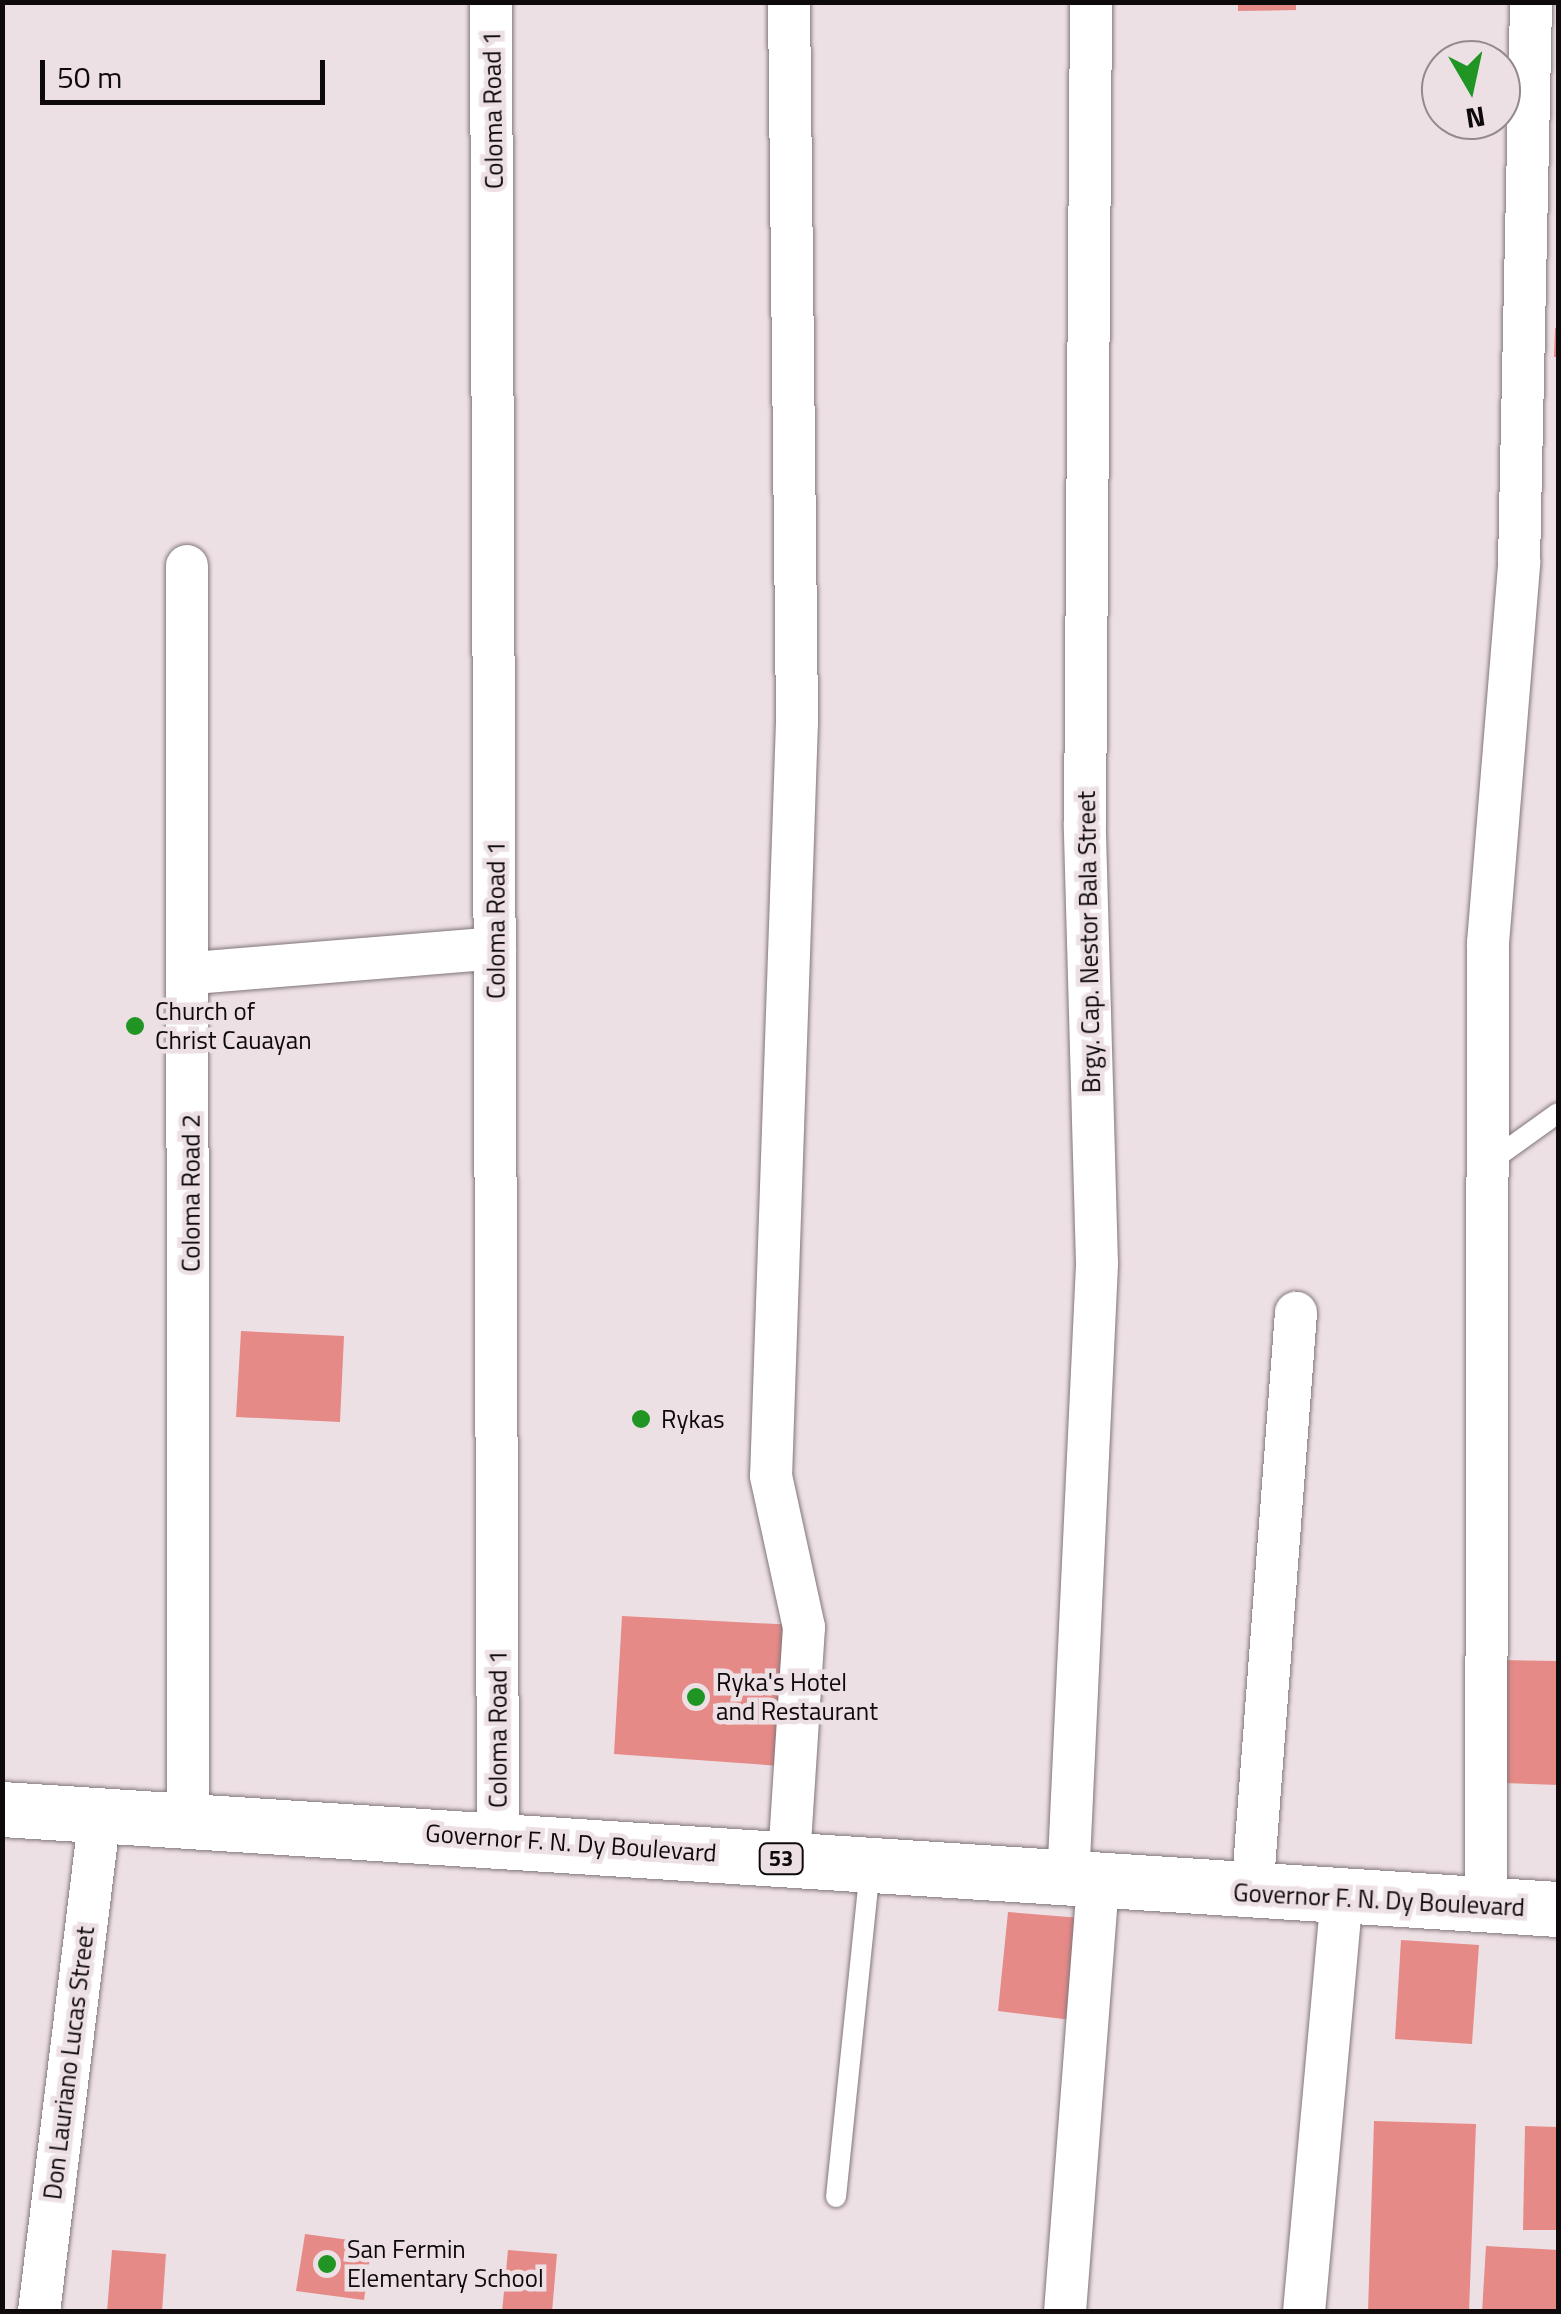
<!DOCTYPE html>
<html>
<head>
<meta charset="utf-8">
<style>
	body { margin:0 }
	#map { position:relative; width:1561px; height:2314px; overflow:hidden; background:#ede0e5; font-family:"Titillium Web",sans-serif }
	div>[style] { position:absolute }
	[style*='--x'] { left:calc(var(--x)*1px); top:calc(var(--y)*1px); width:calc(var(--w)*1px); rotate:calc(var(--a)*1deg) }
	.building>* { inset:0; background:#e68a88 }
	.roads { filter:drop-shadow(0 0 2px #81767b) drop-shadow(0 0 2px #81767b) }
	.lane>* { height:20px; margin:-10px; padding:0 10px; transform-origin:10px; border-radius:10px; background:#fff }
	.street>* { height:42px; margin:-21px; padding:0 21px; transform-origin:21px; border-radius:21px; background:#fff }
	.highway>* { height:55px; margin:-27.5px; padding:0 27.5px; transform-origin:27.5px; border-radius:27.5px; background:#fff }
	.dots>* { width:28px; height:28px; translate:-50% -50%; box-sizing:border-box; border:5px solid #ede0e5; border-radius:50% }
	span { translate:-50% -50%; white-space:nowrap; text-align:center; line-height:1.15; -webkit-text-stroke:9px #ede0e5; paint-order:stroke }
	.shield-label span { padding:2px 8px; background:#ede0e5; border:2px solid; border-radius:8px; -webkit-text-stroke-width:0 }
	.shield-label { font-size:22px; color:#0e0a0c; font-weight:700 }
	.street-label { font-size:25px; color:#0e0a0c }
	.poi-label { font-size:25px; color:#0e0a0c }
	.left { translate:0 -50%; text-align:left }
	.frame { position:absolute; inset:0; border:5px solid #0e0a0c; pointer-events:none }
	.north { position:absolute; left:1421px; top:40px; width:100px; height:100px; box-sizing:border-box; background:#ede0e5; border:2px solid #948a8e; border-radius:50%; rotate:171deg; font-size:28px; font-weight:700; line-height:40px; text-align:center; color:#0e0a0c }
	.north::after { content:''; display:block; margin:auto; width:35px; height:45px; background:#209523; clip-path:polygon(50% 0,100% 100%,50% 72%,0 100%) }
	.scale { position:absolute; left:40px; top:60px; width:285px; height:45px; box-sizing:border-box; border:5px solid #0e0a0c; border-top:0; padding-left:12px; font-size:30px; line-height:35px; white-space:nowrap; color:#0e0a0c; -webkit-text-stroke:8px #ede0e5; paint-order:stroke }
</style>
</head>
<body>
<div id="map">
	<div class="building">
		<div style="clip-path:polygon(1238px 2px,1296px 2px,1296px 10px,1238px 11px)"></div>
		<div style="clip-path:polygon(1555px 328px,1558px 328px,1558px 357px,1554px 357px)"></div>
		<div style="clip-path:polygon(241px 1331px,344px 1336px,340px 1422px,236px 1417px)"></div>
		<div style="clip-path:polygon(622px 1616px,795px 1625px,781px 1766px,614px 1754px)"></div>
		<div style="clip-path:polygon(1501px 1660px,1558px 1661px,1558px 1785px,1503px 1783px)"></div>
		<div style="clip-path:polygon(1008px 1912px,1081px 1918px,1072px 2020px,998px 2011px)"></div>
		<div style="clip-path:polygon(1401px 1940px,1479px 1945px,1472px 2044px,1395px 2039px)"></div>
		<div style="clip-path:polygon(1374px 2121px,1476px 2124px,1469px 2312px,1368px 2312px)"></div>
		<div style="clip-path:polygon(1525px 2126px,1558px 2127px,1558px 2230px,1523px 2230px)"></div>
		<div style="clip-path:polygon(305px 2234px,372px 2243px,364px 2300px,296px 2291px)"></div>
		<div style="clip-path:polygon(1486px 2246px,1558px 2250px,1558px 2312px,1482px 2312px)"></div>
		<div style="clip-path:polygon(112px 2250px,166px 2254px,162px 2312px,107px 2312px)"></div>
		<div style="clip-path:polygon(508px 2250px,557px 2254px,552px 2312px,502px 2312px)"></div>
	</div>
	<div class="roads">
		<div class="lane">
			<div style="--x:1491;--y:1161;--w:82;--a:-35.6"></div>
			<div style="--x:836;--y:2197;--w:332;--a:-84.1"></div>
		</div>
		<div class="street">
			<div style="--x:491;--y:2;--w:1835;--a:89.78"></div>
			<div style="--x:789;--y:2;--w:720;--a:89.36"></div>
			<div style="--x:797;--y:722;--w:754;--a:91.97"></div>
			<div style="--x:771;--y:1476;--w:155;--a:77.7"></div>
			<div style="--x:804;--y:1627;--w:232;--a:93.7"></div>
			<div style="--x:187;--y:566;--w:1253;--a:89.95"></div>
			<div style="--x:193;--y:973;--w:303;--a:-4.7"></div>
			<div style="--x:1068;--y:1882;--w:619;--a:-87.31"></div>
			<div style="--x:1097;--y:1264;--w:441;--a:-91.6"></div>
			<div style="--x:1085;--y:823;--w:821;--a:-89.58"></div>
			<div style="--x:1252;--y:1895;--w:584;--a:-85.68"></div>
			<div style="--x:1486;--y:1905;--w:962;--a:-89.88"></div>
			<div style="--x:1488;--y:943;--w:381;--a:-85.3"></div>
			<div style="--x:1519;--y:563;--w:561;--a:-88.77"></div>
			<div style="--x:39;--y:2312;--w:502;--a:-83.02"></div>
			<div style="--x:1065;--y:2312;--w:429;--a:-85.6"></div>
			<div style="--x:1304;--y:2312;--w:417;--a:-84.8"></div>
		</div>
		<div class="highway">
			<div style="--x:2;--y:1809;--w:1559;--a:3.68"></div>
		</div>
	</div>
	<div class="dots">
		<div style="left:135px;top:1026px;background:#209523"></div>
		<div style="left:641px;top:1419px;background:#209523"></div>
		<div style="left:696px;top:1697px;background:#209523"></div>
		<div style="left:327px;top:2264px;background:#209523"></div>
	</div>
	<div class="shield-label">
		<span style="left:781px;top:1859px">53</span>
	</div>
	<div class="street-label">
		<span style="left:493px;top:110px;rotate:-91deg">Coloma Road 1</span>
		<span style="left:496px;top:920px;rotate:-90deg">Coloma Road 1</span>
		<span style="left:1089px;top:942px;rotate:-91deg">Brgy. Cap. Nestor Bala Street</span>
		<span style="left:191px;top:1193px;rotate:-90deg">Coloma Road 2</span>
		<span style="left:498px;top:1729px;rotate:-90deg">Coloma Road 1</span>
		<span style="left:571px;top:1843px;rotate:4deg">Governor F. N. Dy Boulevard</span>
		<span style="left:1379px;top:1900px;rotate:3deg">Governor F. N. Dy Boulevard</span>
		<span style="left:69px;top:2063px;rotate:-83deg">Don Lauriano Lucas Street</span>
	</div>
	<div class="poi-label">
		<span class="left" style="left:155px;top:1026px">Church of<br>Christ Cauayan</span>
		<span class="left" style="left:661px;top:1419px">Rykas</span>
		<span class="left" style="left:716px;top:1697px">Ryka's Hotel<br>and Restaurant</span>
		<span class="left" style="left:347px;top:2264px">San Fermin<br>Elementary School</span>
	</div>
	<div class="frame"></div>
	<div class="north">N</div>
	<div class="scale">50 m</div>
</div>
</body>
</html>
